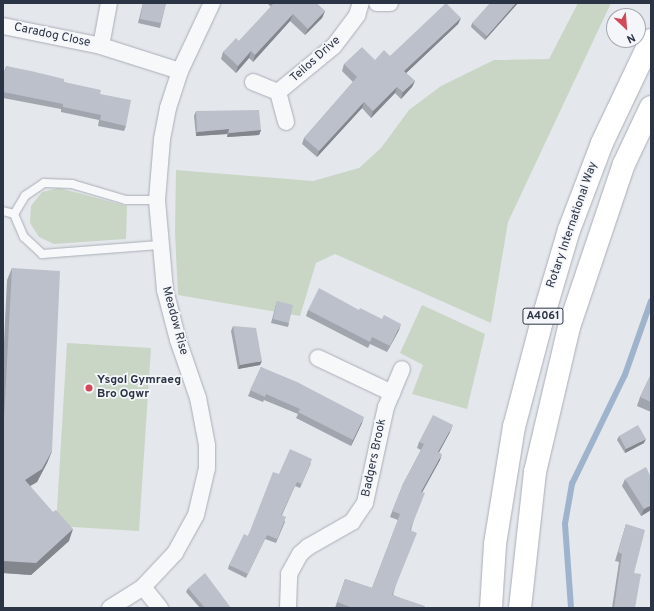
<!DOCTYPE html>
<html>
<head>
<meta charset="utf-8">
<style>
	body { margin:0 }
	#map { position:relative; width:654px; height:611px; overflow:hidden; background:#e4e7ec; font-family:Overpass,sans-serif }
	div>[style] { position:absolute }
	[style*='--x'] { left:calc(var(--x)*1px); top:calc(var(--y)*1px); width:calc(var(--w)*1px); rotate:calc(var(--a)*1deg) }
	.green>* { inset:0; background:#c9d6c5 }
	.stream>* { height:5.5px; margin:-2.75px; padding:0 2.75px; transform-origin:2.75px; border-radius:2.75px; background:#9fb4cc }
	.roads { filter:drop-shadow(0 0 1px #a9aeb7) drop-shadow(0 0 1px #a9aeb7) }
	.lane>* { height:8px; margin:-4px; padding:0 4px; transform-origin:4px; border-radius:4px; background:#f7f8fa }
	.street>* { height:16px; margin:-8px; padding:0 8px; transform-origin:8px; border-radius:8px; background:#f7f8fa }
	.primary>* { height:22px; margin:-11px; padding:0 11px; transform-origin:11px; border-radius:11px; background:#fff }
	.wall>* { inset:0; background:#a1a5ae }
	.shaded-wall>* { inset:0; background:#83868d }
	.building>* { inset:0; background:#bbc0ca }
	.dots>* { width:11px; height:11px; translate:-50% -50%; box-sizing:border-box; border:2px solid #f4f6f9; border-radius:50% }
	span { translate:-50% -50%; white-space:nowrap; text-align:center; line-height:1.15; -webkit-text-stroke:3.5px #f4f6f9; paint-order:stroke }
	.shield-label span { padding:1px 3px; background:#f4f6f9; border:1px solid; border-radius:3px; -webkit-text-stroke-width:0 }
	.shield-label { font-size:11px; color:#2b3445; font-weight:700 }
	.street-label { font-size:12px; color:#2b3445 }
	.poi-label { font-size:12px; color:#2b3445; font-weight:700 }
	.left { translate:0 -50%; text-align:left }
	.frame { position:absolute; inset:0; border:4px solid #2b3445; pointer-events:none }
	.north { position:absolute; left:606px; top:8px; width:40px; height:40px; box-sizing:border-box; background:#f4f6f9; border:1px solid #a4a8b1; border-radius:50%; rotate:154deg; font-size:11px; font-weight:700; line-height:16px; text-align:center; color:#2b3445 }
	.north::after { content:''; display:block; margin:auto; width:14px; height:18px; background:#d1495b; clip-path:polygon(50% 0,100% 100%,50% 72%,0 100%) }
</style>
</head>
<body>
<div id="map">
	<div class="green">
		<div style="clip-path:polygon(578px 3px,611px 3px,508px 222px,491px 323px,335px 254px,316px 263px,300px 316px,178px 295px,175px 233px,176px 170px,313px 181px,359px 168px,381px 148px,409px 110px,441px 86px,494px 60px,549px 59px)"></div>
		<div style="clip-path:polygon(59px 188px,127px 206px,126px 239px,54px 244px,39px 237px,30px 223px,31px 206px,42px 192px)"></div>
		<div style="clip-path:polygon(422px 305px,485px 334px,467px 409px,412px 394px,423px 365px,400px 353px)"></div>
		<div style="clip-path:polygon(67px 343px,151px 348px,139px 531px,56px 526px)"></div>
	</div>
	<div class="stream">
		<div style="--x:571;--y:608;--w:84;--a:-94.1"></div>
		<div style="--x:565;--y:524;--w:41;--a:-80.1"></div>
		<div style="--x:572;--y:484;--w:121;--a:-64.1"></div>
		<div style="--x:625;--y:375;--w:78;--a:-70.6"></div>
	</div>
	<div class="roads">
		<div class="lane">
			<div style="--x:157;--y:200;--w:31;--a:180"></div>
			<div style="--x:126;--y:200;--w:56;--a:-163.5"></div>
			<div style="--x:72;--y:184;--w:28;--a:-178"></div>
			<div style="--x:44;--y:183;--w:23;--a:146"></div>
			<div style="--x:25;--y:196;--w:21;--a:121"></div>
			<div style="--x:14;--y:214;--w:25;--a:67"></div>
			<div style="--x:24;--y:237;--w:25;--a:43"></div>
			<div style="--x:42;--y:254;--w:117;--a:-4.4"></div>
			<div style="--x:3;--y:211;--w:11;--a:15"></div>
		</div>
		<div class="street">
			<div style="--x:377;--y:3;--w:13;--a:0"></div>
			<div style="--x:3;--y:26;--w:100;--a:11.5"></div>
			<div style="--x:101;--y:46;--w:83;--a:17.6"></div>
			<div style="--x:101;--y:46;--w:44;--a:-79.5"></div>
			<div style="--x:253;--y:82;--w:27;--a:22"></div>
			<div style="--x:278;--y:92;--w:31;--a:75"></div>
			<div style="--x:278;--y:92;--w:72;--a:-39.4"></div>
			<div style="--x:334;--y:46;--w:39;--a:-53"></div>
			<div style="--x:357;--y:15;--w:13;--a:-72"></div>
			<div style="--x:318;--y:358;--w:82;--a:25.3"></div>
			<div style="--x:143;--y:587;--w:27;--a:51"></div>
			<div style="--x:110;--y:608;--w:39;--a:-32"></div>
			<div style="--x:143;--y:587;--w:47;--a:-46.7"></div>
			<div style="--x:175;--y:553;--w:43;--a:-61.1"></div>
			<div style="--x:196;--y:515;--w:48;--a:-76.8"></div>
			<div style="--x:207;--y:468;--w:23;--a:-90"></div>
			<div style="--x:207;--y:445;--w:48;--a:-100.8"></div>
			<div style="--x:198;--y:398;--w:61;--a:-109"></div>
			<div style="--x:178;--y:340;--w:52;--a:-104.6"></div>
			<div style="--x:165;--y:290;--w:90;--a:-95.1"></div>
			<div style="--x:157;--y:200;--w:61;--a:-85.3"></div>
			<div style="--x:162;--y:139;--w:32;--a:-79"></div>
			<div style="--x:168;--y:108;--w:39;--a:-72"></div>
			<div style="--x:180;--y:71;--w:75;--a:-64.8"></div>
			<div style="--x:288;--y:608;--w:34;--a:-88"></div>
			<div style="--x:289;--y:574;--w:23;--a:-61"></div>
			<div style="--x:300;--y:554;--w:11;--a:-41"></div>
			<div style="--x:308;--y:547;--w:51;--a:-29.6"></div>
			<div style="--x:352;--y:522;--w:23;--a:-56"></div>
			<div style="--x:365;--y:503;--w:98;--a:-77.7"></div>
			<div style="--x:386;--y:407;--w:41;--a:-67.2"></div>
		</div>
		<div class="primary">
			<div style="--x:491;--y:608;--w:64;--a:-86.4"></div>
			<div style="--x:495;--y:544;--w:119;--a:-80.8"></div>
			<div style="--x:514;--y:427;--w:110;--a:-75.2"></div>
			<div style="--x:542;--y:321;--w:95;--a:-73.5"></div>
			<div style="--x:569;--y:230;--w:93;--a:-69.2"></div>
			<div style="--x:602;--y:143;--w:114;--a:-64.6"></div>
			<div style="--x:520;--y:608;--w:137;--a:-83.7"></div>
			<div style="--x:535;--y:472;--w:149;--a:-76.8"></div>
			<div style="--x:569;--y:327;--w:172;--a:-71.4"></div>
			<div style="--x:624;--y:164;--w:63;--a:-64.7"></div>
		</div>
	</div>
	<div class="wall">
		<div style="clip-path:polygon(143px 3px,166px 3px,160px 28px,138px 23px)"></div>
		<div style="clip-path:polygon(267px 3px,316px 3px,325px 11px,322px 18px,305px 35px,290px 21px,253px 62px,249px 58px,236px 73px,221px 59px,223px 52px,239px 41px,271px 7px)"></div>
		<div style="clip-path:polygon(518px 3px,485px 40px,471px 27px,472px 23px)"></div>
		<div style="clip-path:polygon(461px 18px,458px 24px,406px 73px,415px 81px,412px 87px,401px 99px,395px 93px,371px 118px,362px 108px,317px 157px,302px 144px,304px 138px,353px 82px,342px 71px,344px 64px,375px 60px,390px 56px)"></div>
		<div style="clip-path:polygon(6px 66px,64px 82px,100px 94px,126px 126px,124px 131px,98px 126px,99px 120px,61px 112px,61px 109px,3px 98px,3px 70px,5px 70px)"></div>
		<div style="clip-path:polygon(196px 111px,261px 130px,259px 135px,227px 137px,227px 134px,196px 136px,194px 116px)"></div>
		<div style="clip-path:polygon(12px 268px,52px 451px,47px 463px,37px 482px,30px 486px,69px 541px,31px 575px,3px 573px,3px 364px,7px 280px)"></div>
		<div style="clip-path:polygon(277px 301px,289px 323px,288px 327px,271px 323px)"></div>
		<div style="clip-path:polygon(308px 310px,359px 310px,399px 330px,387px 352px,370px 344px,368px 348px,306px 316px)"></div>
		<div style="clip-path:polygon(233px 326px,260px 365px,238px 369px,231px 331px)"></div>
		<div style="clip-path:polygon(261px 367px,362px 423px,351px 446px,296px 418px,298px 414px,264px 400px,263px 402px,248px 396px)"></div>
		<div style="clip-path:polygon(651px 374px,651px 412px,637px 406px,640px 397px)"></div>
		<div style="clip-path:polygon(450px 432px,439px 452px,440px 460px,422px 492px,411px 530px,393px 595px,424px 608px,335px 608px,345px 579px,372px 588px,398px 520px,390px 517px,403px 484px,421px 450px,417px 448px,419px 442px)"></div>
		<div style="clip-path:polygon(619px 436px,644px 443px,625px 453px,617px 440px)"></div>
		<div style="clip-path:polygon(311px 463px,300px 488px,295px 486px,282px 515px,285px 522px,276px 543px,265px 539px,246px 578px,228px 569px,229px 565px,248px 536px,279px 474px)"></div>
		<div style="clip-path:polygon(625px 479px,651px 510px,641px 516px,622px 486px)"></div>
		<div style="clip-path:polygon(626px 524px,634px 573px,635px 608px,612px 608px,619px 562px,615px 561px)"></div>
		<div style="clip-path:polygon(188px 588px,231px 608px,200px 608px,186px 592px)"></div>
	</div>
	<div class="shaded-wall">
		<div style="clip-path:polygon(516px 3px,518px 3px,485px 40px,487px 36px)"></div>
		<div style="clip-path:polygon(325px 11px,322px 18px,305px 35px,308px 29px)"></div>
		<div style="clip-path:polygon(293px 14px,290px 21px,253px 62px,255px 55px)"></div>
		<div style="clip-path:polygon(461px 18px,458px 24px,402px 77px,404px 71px)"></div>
		<div style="clip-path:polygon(251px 51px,249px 58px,236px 73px,238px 66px)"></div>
		<div style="clip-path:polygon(415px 81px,412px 87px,401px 99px,403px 92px)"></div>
		<div style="clip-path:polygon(397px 87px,395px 93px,371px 118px,373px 111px)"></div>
		<div style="clip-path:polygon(364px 102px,362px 108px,317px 157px,319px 151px)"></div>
		<div style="clip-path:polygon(229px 129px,227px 134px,196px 136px,197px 132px)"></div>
		<div style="clip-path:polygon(261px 130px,259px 135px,227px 137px,229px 133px)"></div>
		<div style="clip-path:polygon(401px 324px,399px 330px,387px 352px)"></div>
		<div style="clip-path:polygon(262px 361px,260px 365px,238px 369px,240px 365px)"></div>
		<div style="clip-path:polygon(364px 417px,362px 423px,351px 446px,353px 440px)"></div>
		<div style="clip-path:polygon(453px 425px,450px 432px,436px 458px,438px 452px)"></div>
		<div style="clip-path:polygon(646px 439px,644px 443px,625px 453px,626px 449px)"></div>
		<div style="clip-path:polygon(52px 451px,47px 463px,37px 482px,20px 492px,25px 480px)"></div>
		<div style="clip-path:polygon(442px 454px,440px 460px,419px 498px,421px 492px)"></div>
		<div style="clip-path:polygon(651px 505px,651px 510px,641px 516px,644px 509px)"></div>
		<div style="clip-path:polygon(73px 529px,69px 541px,31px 575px,3px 573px,3px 561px)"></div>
	</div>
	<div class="building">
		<div style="clip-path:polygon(143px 3px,166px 3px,161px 23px,140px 19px)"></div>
		<div style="clip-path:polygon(274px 3px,316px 3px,325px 11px,308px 29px,293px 14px,255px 55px,251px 51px,238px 66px,223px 52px,236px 38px,239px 41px)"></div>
		<div style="clip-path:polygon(446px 3px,461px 18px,404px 71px,415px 81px,403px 92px,397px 87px,373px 111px,364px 102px,319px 151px,304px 138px,357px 77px,344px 64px,362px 47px,375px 60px,384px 50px,390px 56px)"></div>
		<div style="clip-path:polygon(490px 3px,516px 3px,487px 36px,472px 23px)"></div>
		<div style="clip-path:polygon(6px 66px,31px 71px,64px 79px,64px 82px,101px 90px,100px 94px,131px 100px,126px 126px,100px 120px,101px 115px,63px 107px,63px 104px,3px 92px,3px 70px,6px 70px)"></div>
		<div style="clip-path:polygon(259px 110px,261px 130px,229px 133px,229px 129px,197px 132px,196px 111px)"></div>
		<div style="clip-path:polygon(12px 268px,60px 271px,52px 451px,42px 469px,25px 480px,53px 512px,56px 510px,73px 529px,36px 563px,3px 561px,3px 419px,4px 418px)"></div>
		<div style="clip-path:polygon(319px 288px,359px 310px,360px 308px,382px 319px,384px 315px,401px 324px,390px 346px,372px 337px,370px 342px,308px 310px)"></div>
		<div style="clip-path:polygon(277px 301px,293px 305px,289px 323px,273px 319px)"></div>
		<div style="clip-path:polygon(233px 326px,256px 328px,262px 361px,240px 365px)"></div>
		<div style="clip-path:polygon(261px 367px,297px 382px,364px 417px,353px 440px,298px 412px,300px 409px,266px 394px,265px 397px,250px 390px)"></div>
		<div style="clip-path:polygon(651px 374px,651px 402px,640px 397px)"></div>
		<div style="clip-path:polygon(433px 415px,453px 425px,438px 452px,442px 454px,421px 492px,425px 493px,410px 530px,417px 533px,392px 595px,425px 606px,424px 608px,353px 608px,337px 602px,345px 579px,372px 588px,400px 514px,392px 511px,403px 484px,424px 444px,419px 442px)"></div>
		<div style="clip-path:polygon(638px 425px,646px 439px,626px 449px,619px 436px)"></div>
		<div style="clip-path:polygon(290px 449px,312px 459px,302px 484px,297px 482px,281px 515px,286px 517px,277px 539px,267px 535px,248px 574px,229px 565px,244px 534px,248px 536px,273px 472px,279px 474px)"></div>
		<div style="clip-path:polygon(646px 467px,651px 477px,651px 505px,644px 509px,625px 479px)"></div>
		<div style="clip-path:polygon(626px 524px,645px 530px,634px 573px,641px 574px,635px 608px,614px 608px,622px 554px,618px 552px)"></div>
		<div style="clip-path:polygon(205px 573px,231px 608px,205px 608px,188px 588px)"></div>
	</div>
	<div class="dots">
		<div style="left:89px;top:388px;background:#d1495b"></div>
	</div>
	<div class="shield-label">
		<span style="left:543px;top:316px">A4061</span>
	</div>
	<div class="street-label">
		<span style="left:52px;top:36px;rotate:12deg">Caradog Close</span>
		<span style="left:316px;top:60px;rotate:-42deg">Teilos Drive</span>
		<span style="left:573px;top:225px;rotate:-71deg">Rotary International Way</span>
		<span style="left:174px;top:321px;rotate:75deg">Meadow Rise</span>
		<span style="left:375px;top:458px;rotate:-78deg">Badgers Brook</span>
	</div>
	<div class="poi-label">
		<span class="left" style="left:97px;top:388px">Ysgol Gymraeg<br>Bro Ogwr</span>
	</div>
	<div class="frame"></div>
	<div class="north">N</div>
</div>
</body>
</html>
